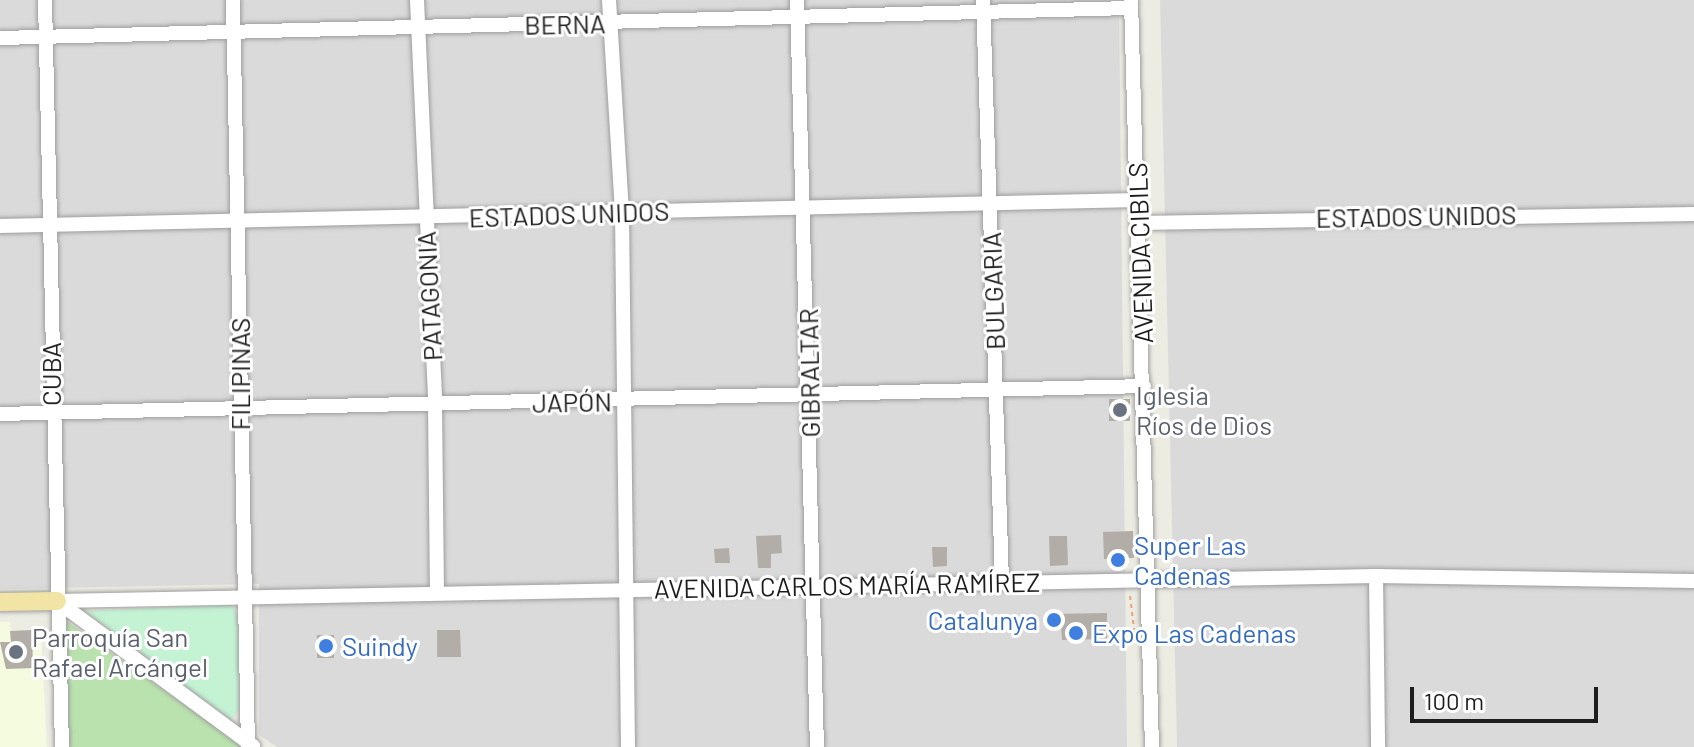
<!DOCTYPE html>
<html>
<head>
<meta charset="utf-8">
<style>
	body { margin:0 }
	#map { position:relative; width:1694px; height:747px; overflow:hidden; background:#edece3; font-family:Barlow,sans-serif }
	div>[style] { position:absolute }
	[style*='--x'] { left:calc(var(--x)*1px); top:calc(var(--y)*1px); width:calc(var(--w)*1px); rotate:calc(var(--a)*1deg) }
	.residential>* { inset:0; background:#dbdada }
	.education>* { inset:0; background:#f4fbde }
	.grass>* { inset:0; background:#bae2ae }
	.park>* { inset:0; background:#c4f3d4 }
	.building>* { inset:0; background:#b2aea7 }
	.path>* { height:2px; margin-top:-1px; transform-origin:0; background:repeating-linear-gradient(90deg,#eaa177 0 4px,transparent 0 8px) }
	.roads { filter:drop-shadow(0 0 2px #9e9e9e) drop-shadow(0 0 2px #9e9e9e) }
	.minor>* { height:14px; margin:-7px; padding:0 7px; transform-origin:7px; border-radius:7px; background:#fff }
	.major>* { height:18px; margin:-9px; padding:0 9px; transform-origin:9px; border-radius:9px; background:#f1e4a4 }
	.dots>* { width:22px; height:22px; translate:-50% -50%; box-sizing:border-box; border:4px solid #fff; border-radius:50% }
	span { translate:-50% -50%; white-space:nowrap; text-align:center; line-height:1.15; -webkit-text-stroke:6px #fff; paint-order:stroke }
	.street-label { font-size:26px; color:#1d1d1d }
	.worship-label { font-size:26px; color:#5b616d }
	.left { translate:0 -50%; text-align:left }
	.shop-label { font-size:26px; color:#366cbe }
	.right { translate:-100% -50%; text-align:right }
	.scale { position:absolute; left:1410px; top:687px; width:188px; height:36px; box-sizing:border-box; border:4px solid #1d1d1d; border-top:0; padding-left:10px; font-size:24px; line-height:28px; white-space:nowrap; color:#1d1d1d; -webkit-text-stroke:6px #fff; paint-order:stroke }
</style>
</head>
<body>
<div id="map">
	<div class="residential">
		<div style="clip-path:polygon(0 0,1119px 0,1127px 747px,277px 747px,259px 735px,259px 584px,0 589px)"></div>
		<div style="clip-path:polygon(1160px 0,1694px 0,1694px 747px,1177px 747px)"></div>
	</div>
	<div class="education">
		<div style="clip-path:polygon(0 622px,10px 622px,11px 631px,41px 630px,47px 747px,0 747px)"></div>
	</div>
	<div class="grass">
		<div style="clip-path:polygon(68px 622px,238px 743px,241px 747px,66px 747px,63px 625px)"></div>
	</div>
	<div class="park">
		<div style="clip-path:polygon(232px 604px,239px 621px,239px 711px,230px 721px,85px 611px)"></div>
	</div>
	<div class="building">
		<div style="clip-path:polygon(1109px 399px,1130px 399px,1130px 421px,1109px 421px)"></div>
		<div style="clip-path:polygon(1133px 531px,1134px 558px,1104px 559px,1103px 532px)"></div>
		<div style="clip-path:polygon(781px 535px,782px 553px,771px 554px,771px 568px,758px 568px,756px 536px)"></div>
		<div style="clip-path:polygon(1049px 536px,1067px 536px,1068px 565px,1050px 566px)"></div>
		<div style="clip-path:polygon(932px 547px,947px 547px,947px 566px,933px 567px)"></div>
		<div style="clip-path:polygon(729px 548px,730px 563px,715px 563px,714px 549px)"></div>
		<div style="clip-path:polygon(1107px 613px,1107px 639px,1062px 640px,1061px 627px,1047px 627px,1047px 614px)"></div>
		<div style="clip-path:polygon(32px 630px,33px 668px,6px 669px,0 642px,11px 642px,10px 631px)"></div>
		<div style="clip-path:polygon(437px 630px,460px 630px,461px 657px,437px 657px)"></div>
		<div style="clip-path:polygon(317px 635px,334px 635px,334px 658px,317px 658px)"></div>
	</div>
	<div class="path">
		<div style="--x:1130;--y:596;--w:41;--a:83"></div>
	</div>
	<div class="roads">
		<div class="minor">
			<div style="--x:45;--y:0;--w:747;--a:88.7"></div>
			<div style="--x:233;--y:0;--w:747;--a:88.85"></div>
			<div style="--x:417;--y:0;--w:404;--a:87.4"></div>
			<div style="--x:435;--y:404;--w:188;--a:89.4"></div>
			<div style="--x:609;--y:0;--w:213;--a:86.5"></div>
			<div style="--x:622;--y:213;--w:534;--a:89.36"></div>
			<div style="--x:797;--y:0;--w:747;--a:88.47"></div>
			<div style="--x:983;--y:0;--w:581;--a:88.13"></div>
			<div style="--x:1131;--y:0;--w:747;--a:88.39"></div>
			<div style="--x:0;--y:38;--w:1131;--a:-1.52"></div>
			<div style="--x:1139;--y:223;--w:555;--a:-0.93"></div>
			<div style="--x:0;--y:226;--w:1138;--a:-1.31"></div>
			<div style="--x:0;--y:414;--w:1144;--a:-1.4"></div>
			<div style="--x:1376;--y:576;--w:171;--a:89.3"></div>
			<div style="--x:57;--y:601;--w:1319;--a:-1.09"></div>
			<div style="--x:1376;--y:576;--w:318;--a:0.9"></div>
			<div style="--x:57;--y:601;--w:244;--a:36.5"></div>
		</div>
		<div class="major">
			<div style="--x:0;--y:602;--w:57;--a:-1"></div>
		</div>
	</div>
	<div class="dots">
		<div style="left:1120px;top:410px;background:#6b7280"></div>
		<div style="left:1118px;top:560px;background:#3f7fe0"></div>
		<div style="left:1054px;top:620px;background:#3f7fe0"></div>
		<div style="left:1076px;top:633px;background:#3f7fe0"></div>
		<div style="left:326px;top:646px;background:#3f7fe0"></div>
		<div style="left:16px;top:652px;background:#6b7280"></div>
	</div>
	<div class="street-label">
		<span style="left:565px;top:24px;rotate:-1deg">BERNA</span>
		<span style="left:569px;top:214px;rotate:-2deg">ESTADOS UNIDOS</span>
		<span style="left:1416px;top:216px;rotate:-1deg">ESTADOS UNIDOS</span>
		<span style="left:1140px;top:253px;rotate:-92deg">AVENIDA CIBILS</span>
		<span style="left:993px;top:291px;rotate:-92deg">BULGARIA</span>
		<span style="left:429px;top:296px;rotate:-93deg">PATAGONIA</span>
		<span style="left:809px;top:373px;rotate:-91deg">GIBRALTAR</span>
		<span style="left:51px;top:374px;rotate:-90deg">CUBA</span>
		<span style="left:240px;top:374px;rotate:-90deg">FILIPINAS</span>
		<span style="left:572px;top:402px;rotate:-1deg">JAPÓN</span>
		<span style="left:847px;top:585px;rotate:-1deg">AVENIDA CARLOS MARÍA RAMÍREZ</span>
	</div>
	<div class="worship-label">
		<span class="left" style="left:1136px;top:410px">Iglesia<br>Ríos de Dios</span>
		<span class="left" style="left:32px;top:652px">Parroquía San<br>Rafael Arcángel</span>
	</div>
	<div class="shop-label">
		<span class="left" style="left:1134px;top:560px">Super Las<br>Cadenas</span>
		<span class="right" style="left:1038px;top:620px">Catalunya</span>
		<span class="left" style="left:1092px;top:633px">Expo Las Cadenas</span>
		<span class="left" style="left:342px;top:646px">Suindy</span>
	</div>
	<div class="scale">100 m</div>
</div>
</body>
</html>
